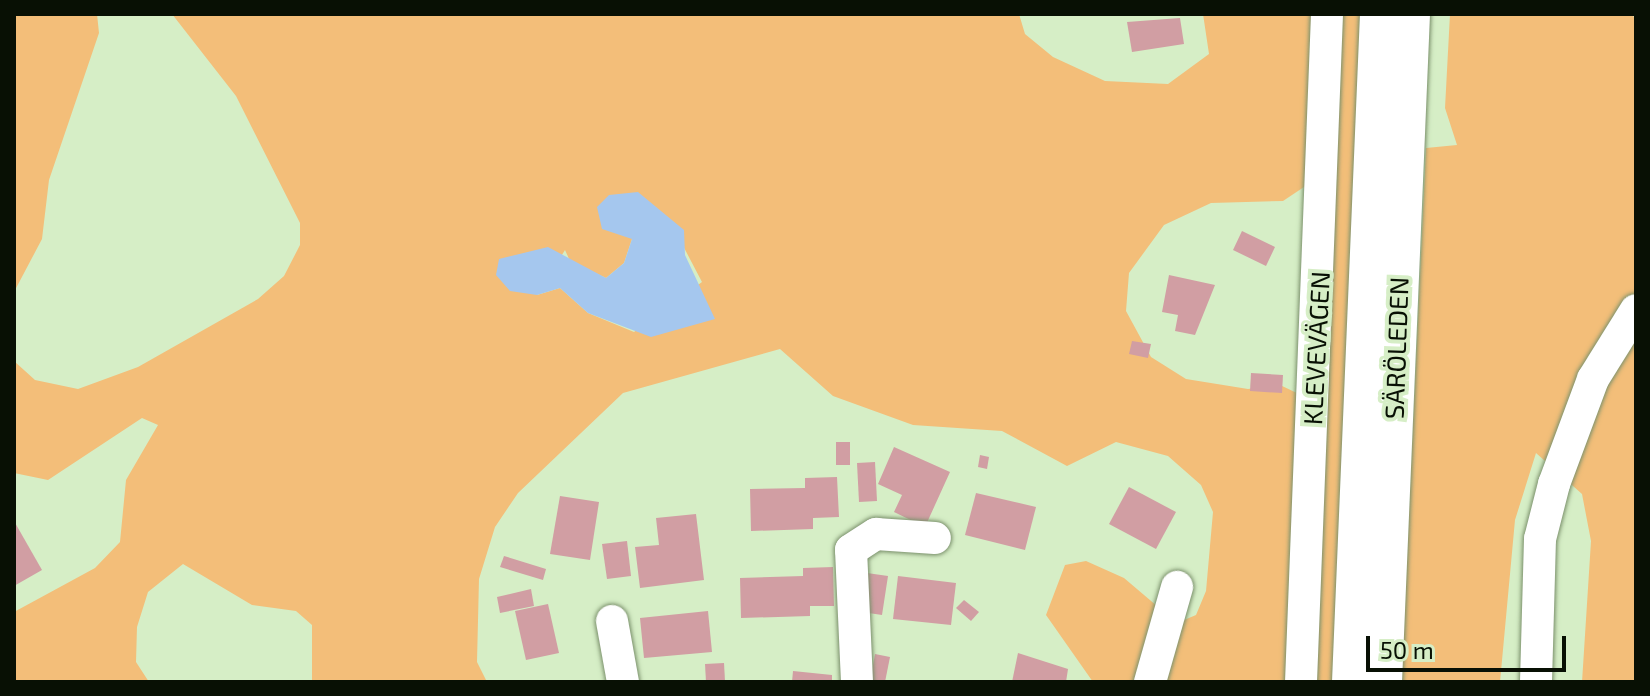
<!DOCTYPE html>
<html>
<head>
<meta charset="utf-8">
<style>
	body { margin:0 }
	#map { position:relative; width:1650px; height:696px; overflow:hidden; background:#d6eec6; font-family:"Exo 2",sans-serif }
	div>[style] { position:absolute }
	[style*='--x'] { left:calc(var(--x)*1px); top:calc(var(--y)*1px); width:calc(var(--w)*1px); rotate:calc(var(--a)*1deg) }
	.green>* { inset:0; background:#f3be79 }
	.water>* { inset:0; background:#a5c7ee }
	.building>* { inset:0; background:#d19ea3 }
	.roads { filter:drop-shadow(0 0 2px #7b916c) drop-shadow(0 0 2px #7b916c) }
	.minor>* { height:32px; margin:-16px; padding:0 16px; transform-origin:16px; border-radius:16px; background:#fff }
	.major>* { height:40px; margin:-20px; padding:0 20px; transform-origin:20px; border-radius:20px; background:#fff }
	span { translate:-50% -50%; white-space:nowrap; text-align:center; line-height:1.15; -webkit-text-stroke:8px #d6eec6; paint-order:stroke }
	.street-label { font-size:26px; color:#081004 }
	.frame { position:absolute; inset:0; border:16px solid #081004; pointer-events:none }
	.scale { position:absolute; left:1366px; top:636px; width:200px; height:36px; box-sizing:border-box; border:4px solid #081004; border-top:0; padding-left:10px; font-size:24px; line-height:28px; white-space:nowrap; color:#081004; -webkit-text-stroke:6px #d6eec6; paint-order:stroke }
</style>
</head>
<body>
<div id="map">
	<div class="green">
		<div style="clip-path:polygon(14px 14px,97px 14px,99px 33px,49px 180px,42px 239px,14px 292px)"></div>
		<div style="clip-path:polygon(evenodd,172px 14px,1019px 14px,1025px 34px,1053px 57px,1105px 81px,1168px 84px,1209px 54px,1203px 14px,1321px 14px,1307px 185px,1283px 201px,1211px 203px,1164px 225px,1129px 273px,1126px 311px,1151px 357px,1186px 379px,1248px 389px,1280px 385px,1301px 395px,1288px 682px,1093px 682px,1046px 615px,1065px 565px,1086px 561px,1124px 578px,1177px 623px,1196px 615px,1206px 591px,1213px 512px,1201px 485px,1168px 456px,1116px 442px,1067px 466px,1002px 431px,913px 425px,833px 396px,780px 349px,623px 393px,518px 493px,495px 527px,479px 579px,477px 662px,487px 682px,312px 682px,312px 625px,296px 611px,252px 605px,183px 564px,148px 592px,137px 627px,136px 662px,149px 682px,14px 682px,14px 612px,95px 568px,120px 542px,126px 480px,158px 425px,142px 418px,48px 480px,14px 473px,14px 361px,35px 380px,78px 389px,138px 367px,258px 299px,284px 276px,300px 245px,300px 223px,236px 96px,172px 14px,632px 239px,680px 240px,702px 282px,634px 332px,588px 313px,560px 288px,537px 295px,565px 250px,570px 261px,606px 278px,624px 263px,632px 239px)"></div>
		<div style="clip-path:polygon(1337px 14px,1367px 14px,1337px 682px,1312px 682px)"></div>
		<div style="clip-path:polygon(1450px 14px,1632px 14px,1636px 21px,1636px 682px,1582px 682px,1591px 541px,1582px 494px,1536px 453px,1515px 520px,1500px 682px,1401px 682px,1426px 148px,1457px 145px,1445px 108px)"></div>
	</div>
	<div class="water">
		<div style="clip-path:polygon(638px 192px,684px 230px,685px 255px,715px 319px,651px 337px,588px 313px,560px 288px,537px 295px,510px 291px,496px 275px,499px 259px,548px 247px,606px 278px,624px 263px,632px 239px,602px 229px,597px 207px,609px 195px)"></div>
	</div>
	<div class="building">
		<div style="clip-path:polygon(1180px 18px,1184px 44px,1132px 52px,1127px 22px)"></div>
		<div style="clip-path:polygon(1242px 231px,1275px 247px,1266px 266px,1233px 250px)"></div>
		<div style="clip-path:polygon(1169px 275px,1215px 285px,1195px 335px,1175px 331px,1178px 315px,1162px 312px)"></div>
		<div style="clip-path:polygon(1132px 341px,1151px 344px,1148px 358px,1129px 354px)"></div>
		<div style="clip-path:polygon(1251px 373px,1283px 375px,1282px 393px,1250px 391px)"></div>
		<div style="clip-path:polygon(836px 442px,850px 442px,850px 465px,836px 465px)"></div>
		<div style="clip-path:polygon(894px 447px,950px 472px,925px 527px,894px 512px,902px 495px,878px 484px)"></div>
		<div style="clip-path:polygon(980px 455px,989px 457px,987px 469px,978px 467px)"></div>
		<div style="clip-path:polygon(875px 462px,877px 501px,859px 502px,857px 463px)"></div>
		<div style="clip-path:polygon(837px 477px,839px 517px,813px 518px,813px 529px,751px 531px,750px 489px,805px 488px,805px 478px)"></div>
		<div style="clip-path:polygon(1129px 487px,1176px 512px,1156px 549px,1109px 524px)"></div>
		<div style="clip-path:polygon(976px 493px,1036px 507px,1025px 550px,965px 535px)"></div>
		<div style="clip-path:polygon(560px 496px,599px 502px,590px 560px,550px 554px)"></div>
		<div style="clip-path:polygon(696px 514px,704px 580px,640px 588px,635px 547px,659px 545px,656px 518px)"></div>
		<div style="clip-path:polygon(14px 521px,42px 570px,14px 586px)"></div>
		<div style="clip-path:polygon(627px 541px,631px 576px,607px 579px,602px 544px)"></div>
		<div style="clip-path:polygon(504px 556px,546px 569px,543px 580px,500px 567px)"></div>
		<div style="clip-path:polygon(833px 567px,834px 606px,810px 606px,810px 616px,741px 618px,740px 578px,803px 576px,803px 568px)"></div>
		<div style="clip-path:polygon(867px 573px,888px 576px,882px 615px,862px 612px)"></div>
		<div style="clip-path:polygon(898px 576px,956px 583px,951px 625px,893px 619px)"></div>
		<div style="clip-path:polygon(531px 589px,534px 606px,500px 613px,497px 597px)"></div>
		<div style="clip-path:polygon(964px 600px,979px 612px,971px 621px,956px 608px)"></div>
		<div style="clip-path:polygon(548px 604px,559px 653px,526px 660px,515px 611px)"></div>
		<div style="clip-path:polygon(708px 611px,712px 652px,644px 658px,640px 618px)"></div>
		<div style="clip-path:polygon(1018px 653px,1068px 669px,1066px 682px,1012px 682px)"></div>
		<div style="clip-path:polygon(875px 654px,890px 657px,885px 682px,870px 682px)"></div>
		<div style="clip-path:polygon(724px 663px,725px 681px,706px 682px,705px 664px)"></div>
		<div style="clip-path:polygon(793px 671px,832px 675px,832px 682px,792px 682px)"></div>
	</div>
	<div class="roads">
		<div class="minor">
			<div style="--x:612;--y:621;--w:62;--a:79.8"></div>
			<div style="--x:857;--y:682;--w:132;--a:-92.6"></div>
			<div style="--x:851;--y:550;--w:30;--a:-33"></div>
			<div style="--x:876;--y:534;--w:59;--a:3.9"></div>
			<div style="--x:1150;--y:682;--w:99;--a:-74.1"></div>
			<div style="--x:1301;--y:682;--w:669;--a:-87.77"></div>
			<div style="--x:1536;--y:682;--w:143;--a:-88.4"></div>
			<div style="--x:1540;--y:539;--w:57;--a:-75.7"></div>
			<div style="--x:1554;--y:484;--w:112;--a:-69.6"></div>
			<div style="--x:1593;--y:379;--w:81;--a:-58.1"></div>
		</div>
		<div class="major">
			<div style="--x:1352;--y:682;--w:669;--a:-87.6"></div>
			<div style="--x:1382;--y:682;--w:669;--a:-87.6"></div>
		</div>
	</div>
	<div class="street-label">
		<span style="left:1316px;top:348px;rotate:-87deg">KLEVEVÄGEN</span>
		<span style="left:1396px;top:348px;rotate:-88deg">SÄRÖLEDEN</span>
	</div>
	<div class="frame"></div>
	<div class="scale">50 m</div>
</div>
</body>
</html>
